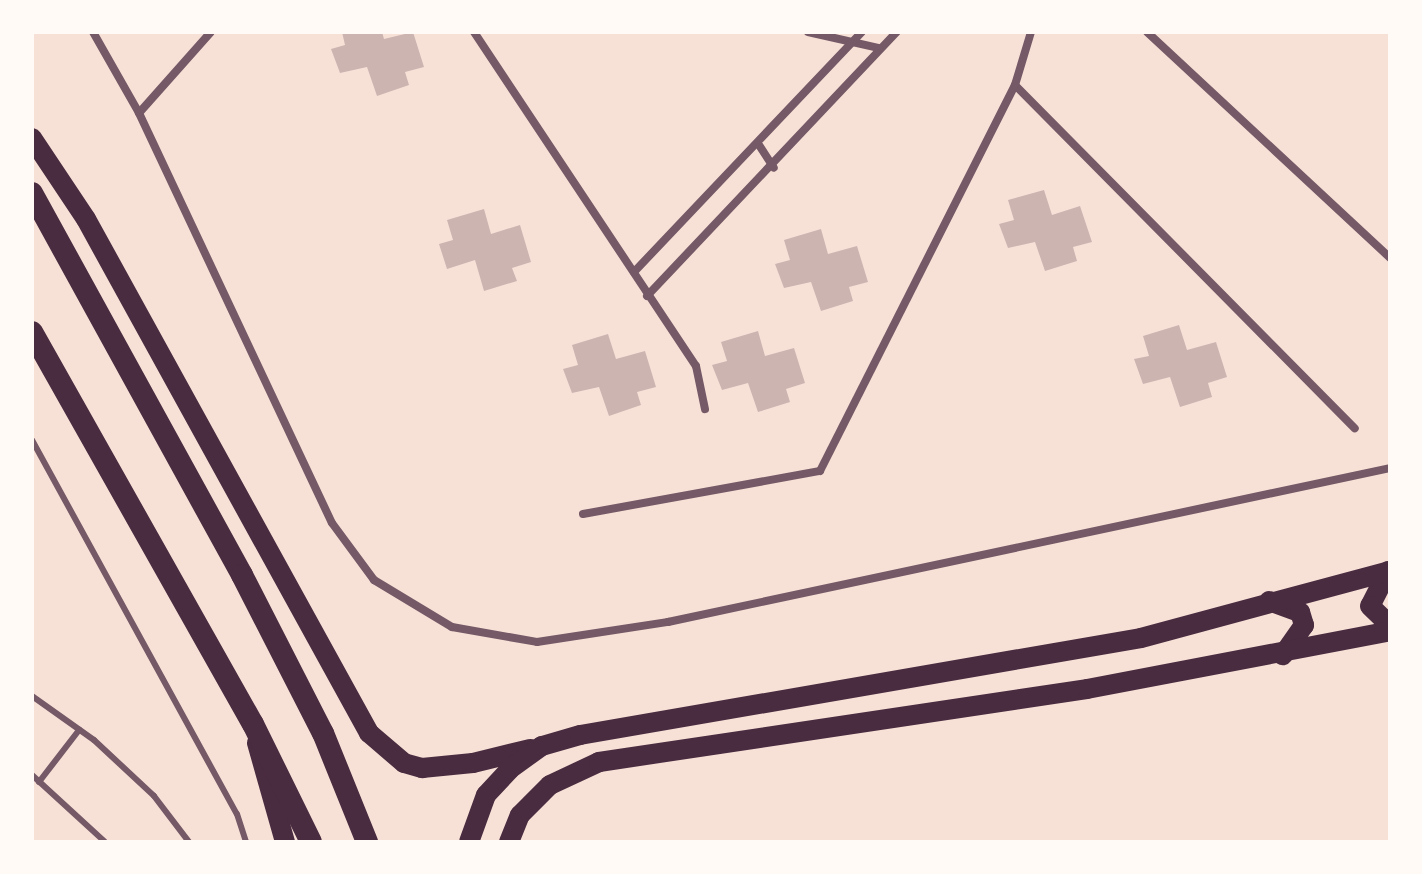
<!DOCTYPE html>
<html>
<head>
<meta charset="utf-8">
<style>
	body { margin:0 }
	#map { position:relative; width:1422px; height:874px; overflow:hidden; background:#f7e1d7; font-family:"Source Sans 3",sans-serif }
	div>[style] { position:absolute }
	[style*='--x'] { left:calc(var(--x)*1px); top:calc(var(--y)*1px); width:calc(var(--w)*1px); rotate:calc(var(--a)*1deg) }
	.building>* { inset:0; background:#ccb4b1 }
	.service>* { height:6px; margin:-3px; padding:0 3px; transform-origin:3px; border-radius:3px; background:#755966 }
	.minor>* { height:8px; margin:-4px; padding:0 4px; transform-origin:4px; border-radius:4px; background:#755966 }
	.primary>* { height:20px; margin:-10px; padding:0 10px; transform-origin:10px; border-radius:10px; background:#4a2c40 }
	.trunk>* { height:22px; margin:-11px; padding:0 11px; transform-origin:11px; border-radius:11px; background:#4a2c40 }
	span { translate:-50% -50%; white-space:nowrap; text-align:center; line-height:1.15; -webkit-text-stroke:6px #fffaf5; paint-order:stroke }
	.frame { position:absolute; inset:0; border:34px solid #fffaf5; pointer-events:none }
</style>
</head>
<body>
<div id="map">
	<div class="building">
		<div style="clip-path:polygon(342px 32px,382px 32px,384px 39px,413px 32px,424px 67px,405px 72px,409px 85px,377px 96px,367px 67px,340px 73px,331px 49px,345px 45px)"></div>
		<div style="clip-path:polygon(1044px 190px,1052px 215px,1080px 206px,1092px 242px,1073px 247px,1077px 261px,1045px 271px,1035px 242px,1008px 248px,999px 224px,1014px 220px,1008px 200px)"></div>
		<div style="clip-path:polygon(484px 209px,491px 234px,520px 225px,531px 262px,512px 268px,517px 281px,484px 291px,475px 260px,447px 269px,439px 244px,453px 240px,447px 220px)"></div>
		<div style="clip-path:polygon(821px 229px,828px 254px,857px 246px,868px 282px,849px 287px,853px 301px,821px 311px,811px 282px,784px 288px,775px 264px,790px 260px,784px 240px)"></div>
		<div style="clip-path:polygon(1179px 325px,1187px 350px,1216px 342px,1227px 377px,1208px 383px,1212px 397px,1180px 407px,1170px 377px,1143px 384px,1134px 359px,1149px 356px,1143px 336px)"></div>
		<div style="clip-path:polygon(758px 331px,765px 356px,794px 348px,805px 383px,786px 389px,790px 402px,758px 412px,748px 383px,722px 390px,712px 365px,727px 361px,721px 342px)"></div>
		<div style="clip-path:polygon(608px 334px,616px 359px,645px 351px,656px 387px,637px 392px,641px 405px,609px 416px,599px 387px,572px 393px,563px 369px,578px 365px,572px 345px)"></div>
	</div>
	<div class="service">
		<div style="--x:32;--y:440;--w:426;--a:61.3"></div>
		<div style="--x:237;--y:814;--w:29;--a:72"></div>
		<div style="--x:32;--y:696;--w:76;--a:35.4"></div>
		<div style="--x:94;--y:740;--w:82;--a:43"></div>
		<div style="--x:154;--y:796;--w:58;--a:52.7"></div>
		<div style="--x:32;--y:775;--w:99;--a:42.5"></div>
		<div style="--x:39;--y:782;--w:66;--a:-52.4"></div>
	</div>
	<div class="minor">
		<div style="--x:93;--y:32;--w:93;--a:60.4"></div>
		<div style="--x:139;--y:113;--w:453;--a:64.8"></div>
		<div style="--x:332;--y:523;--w:71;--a:53.6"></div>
		<div style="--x:374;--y:580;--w:91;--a:31.1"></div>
		<div style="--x:452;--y:627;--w:86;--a:10"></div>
		<div style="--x:537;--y:642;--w:133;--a:-8.7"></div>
		<div style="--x:668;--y:622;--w:738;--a:-12.04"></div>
		<div style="--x:474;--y:32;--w:401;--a:56.4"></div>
		<div style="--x:696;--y:366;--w:44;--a:78.2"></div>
		<div style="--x:808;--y:32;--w:73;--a:12.7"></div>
		<div style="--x:1147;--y:32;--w:332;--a:42.9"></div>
		<div style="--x:1015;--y:85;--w:483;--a:45.3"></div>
		<div style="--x:139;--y:113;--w:108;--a:-48.4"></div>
		<div style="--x:759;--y:145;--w:27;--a:57"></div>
		<div style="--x:634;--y:272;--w:331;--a:-46.5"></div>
		<div style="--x:647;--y:296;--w:364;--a:-46.6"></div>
		<div style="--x:583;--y:514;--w:241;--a:-10.3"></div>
		<div style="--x:820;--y:471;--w:432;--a:-63.2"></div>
		<div style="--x:1015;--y:85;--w:55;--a:-73.2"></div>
	</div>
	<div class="primary">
		<div style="--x:32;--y:138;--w:97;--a:56.3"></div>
		<div style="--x:86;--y:219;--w:587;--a:61.16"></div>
		<div style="--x:369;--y:733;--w:46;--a:40.6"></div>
		<div style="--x:404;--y:763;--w:19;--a:16"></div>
		<div style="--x:422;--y:768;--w:51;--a:-5.6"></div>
		<div style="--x:473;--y:763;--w:59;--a:-13.8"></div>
		<div style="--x:1388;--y:571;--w:39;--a:117"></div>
		<div style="--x:1370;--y:606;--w:28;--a:44"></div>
		<div style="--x:1269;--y:601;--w:33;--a:20"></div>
		<div style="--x:1300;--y:612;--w:14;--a:73"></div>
		<div style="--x:1304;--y:625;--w:37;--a:125"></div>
		<div style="--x:257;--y:743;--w:103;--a:74.2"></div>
		<div style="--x:469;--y:842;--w:50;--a:-70.1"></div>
		<div style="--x:486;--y:795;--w:35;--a:-47"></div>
		<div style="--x:510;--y:769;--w:39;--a:-36"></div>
		<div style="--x:542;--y:746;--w:40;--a:-16"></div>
		<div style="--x:580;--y:735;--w:569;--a:-9.81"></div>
		<div style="--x:1141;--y:638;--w:258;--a:-15.1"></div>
		<div style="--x:509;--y:842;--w:29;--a:-68"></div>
		<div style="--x:520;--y:815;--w:42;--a:-45"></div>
		<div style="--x:550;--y:785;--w:54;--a:-25.1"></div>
		<div style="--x:599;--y:762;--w:493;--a:-8.5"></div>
		<div style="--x:1087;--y:689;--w:309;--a:-10.8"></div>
	</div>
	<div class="trunk">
		<div style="--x:32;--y:193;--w:436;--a:61.2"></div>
		<div style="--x:242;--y:575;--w:178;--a:62.9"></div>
		<div style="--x:323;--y:733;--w:118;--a:68"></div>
		<div style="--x:32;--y:332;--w:450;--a:60.6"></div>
		<div style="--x:253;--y:724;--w:131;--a:63.8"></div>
	</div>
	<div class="frame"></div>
</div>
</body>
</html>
